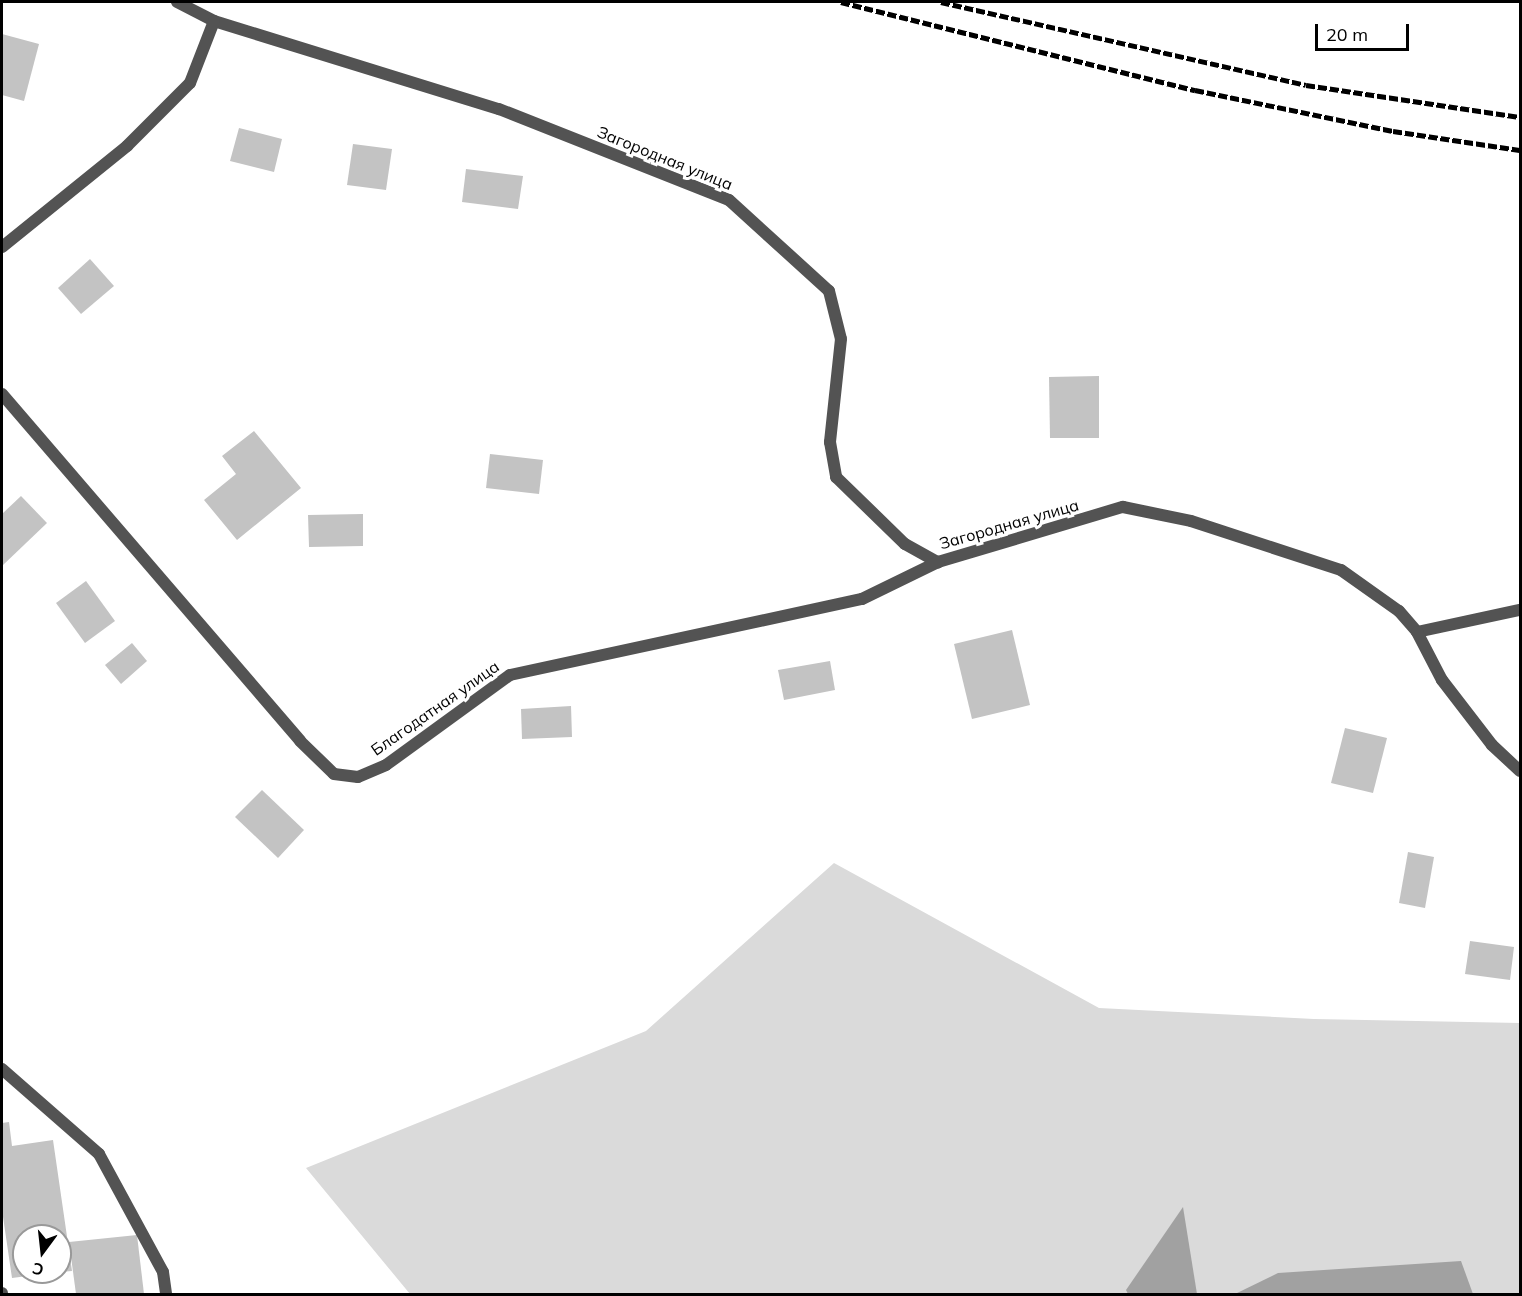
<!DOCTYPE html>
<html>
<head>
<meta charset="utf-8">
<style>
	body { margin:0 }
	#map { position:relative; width:1522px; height:1296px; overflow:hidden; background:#fff; font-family:Mulish,sans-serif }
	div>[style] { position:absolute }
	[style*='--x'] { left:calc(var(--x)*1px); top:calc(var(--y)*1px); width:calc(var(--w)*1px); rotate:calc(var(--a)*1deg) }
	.green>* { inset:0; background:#dadada }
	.water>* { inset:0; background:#a1a1a1 }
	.building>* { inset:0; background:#c3c3c3 }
	.service>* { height:12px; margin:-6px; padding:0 6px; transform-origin:6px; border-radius:6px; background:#535353 }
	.minor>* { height:12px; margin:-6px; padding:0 6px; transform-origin:6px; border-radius:6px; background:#535353 }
	.rail>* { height:4.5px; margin-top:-2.25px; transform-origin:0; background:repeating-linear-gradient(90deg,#000 0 9px,transparent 0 12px) }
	span { translate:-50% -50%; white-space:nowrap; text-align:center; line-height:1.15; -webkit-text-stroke:6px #fff; paint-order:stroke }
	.street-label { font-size:16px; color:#000 }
	.frame { position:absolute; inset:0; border:3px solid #000; pointer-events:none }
	.north { position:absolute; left:12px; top:1224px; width:60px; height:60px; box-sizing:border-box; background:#fff; border:2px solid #999; border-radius:50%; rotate:195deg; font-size:16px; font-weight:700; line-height:24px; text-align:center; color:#000 }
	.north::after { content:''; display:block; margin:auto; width:21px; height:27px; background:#000; clip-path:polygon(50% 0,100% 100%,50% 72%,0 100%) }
	.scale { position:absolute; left:1315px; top:24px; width:94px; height:27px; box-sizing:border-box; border:3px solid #000; border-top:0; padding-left:8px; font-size:18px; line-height:21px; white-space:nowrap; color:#000; -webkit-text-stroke:4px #fff; paint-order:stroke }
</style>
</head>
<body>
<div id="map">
	<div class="green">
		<div style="clip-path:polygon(834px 863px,1099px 1008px,1314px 1019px,1520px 1023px,1520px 1294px,410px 1294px,306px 1168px,646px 1031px)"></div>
	</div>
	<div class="water">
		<div style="clip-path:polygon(1183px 1207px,1197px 1294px,1128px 1294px,1126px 1290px)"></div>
		<div style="clip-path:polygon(1461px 1261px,1473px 1294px,1235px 1294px,1278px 1273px)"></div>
	</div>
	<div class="building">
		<div style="clip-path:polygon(2px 34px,39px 44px,24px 101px,2px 95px)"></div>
		<div style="clip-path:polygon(239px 128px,282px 139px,274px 172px,230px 161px)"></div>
		<div style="clip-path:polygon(353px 144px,392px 149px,386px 190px,347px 185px)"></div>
		<div style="clip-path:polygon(466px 169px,523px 176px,518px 209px,462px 202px)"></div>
		<div style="clip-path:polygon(90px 259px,114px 286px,81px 314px,58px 288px)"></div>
		<div style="clip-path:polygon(1099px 376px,1099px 438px,1050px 438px,1049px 377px)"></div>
		<div style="clip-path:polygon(254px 431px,301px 488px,237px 540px,204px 500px,236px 474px,222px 456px)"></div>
		<div style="clip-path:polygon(490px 454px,543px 460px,539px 494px,486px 488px)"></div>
		<div style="clip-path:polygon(21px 496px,47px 523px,2px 566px,2px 514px)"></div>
		<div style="clip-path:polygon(363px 514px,363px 546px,309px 547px,308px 515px)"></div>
		<div style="clip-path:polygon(86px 581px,115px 621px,85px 643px,56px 603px)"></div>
		<div style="clip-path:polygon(1012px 630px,1030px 705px,972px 719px,954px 644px)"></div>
		<div style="clip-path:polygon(132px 643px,147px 661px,121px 684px,105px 665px)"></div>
		<div style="clip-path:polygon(830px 661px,835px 690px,784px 700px,778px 670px)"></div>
		<div style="clip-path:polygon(571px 706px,572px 737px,522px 739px,521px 709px)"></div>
		<div style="clip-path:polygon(1345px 728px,1387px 738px,1373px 793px,1331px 783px)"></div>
		<div style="clip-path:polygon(262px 790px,304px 830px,278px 858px,235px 817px)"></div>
		<div style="clip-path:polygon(1408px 852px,1434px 857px,1425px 908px,1399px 903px)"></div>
		<div style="clip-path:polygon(1470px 941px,1514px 947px,1510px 980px,1465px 974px)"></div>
		<div style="clip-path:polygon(9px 1122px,12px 1146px,53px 1140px,72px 1271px,60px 1272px,60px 1236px,24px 1236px,24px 1272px,51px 1273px,12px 1278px,2px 1210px,2px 1123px)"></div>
		<div style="clip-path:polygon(137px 1235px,144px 1294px,76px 1294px,69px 1242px)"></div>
	</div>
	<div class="service">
		<div style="--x:1417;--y:632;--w:105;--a:-12.1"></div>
		<div style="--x:2;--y:1293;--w:1;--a:90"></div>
	</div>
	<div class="minor">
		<div style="--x:177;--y:2;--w:42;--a:27.2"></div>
		<div style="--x:214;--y:21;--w:298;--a:17.2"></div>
		<div style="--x:499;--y:109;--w:247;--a:21.6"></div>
		<div style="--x:729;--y:200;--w:135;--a:42.3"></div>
		<div style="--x:829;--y:291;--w:49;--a:76"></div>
		<div style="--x:841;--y:339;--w:104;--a:96.1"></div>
		<div style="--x:830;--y:442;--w:36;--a:80"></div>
		<div style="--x:836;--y:477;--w:96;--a:44.2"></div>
		<div style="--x:905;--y:544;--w:38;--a:29"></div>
		<div style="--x:938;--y:562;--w:193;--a:-16.6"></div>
		<div style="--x:1123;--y:507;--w:69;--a:11.6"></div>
		<div style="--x:1191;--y:521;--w:158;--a:18.1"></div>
		<div style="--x:1341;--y:570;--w:71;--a:35.3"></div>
		<div style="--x:1399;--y:611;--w:28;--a:49"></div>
		<div style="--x:1417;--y:632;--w:54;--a:62.5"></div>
		<div style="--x:1442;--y:680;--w:82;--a:52.4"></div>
		<div style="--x:1492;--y:745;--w:38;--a:43"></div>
		<div style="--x:2;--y:247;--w:161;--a:-38.9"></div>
		<div style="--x:127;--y:146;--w:89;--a:-45"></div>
		<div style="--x:190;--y:83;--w:66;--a:-68.8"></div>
		<div style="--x:2;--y:394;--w:457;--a:49.3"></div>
		<div style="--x:300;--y:741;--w:47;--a:44.1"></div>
		<div style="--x:334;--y:774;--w:24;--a:7"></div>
		<div style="--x:358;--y:777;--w:30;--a:-23"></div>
		<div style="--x:386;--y:765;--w:153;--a:-36"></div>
		<div style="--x:510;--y:675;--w:360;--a:-12.2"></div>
		<div style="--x:862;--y:599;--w:85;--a:-26"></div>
		<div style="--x:2;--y:1069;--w:129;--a:41.2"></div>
		<div style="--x:99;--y:1154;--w:134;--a:61.5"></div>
		<div style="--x:163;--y:1272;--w:22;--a:82"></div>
	</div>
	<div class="rail">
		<div style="--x:841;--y:2;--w:365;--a:14"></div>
		<div style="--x:1195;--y:90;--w:202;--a:11.7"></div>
		<div style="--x:1393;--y:131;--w:128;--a:8.5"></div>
		<div style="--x:941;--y:2;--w:374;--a:12.8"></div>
		<div style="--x:1306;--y:85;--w:216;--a:8.5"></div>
	</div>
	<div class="street-label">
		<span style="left:665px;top:158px;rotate:22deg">Загородная улица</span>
		<span style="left:1009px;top:524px;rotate:-16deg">Загородная улица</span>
		<span style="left:435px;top:708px;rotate:-35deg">Благодатная улица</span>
	</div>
	<div class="frame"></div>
	<div class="north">С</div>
	<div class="scale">20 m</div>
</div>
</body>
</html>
